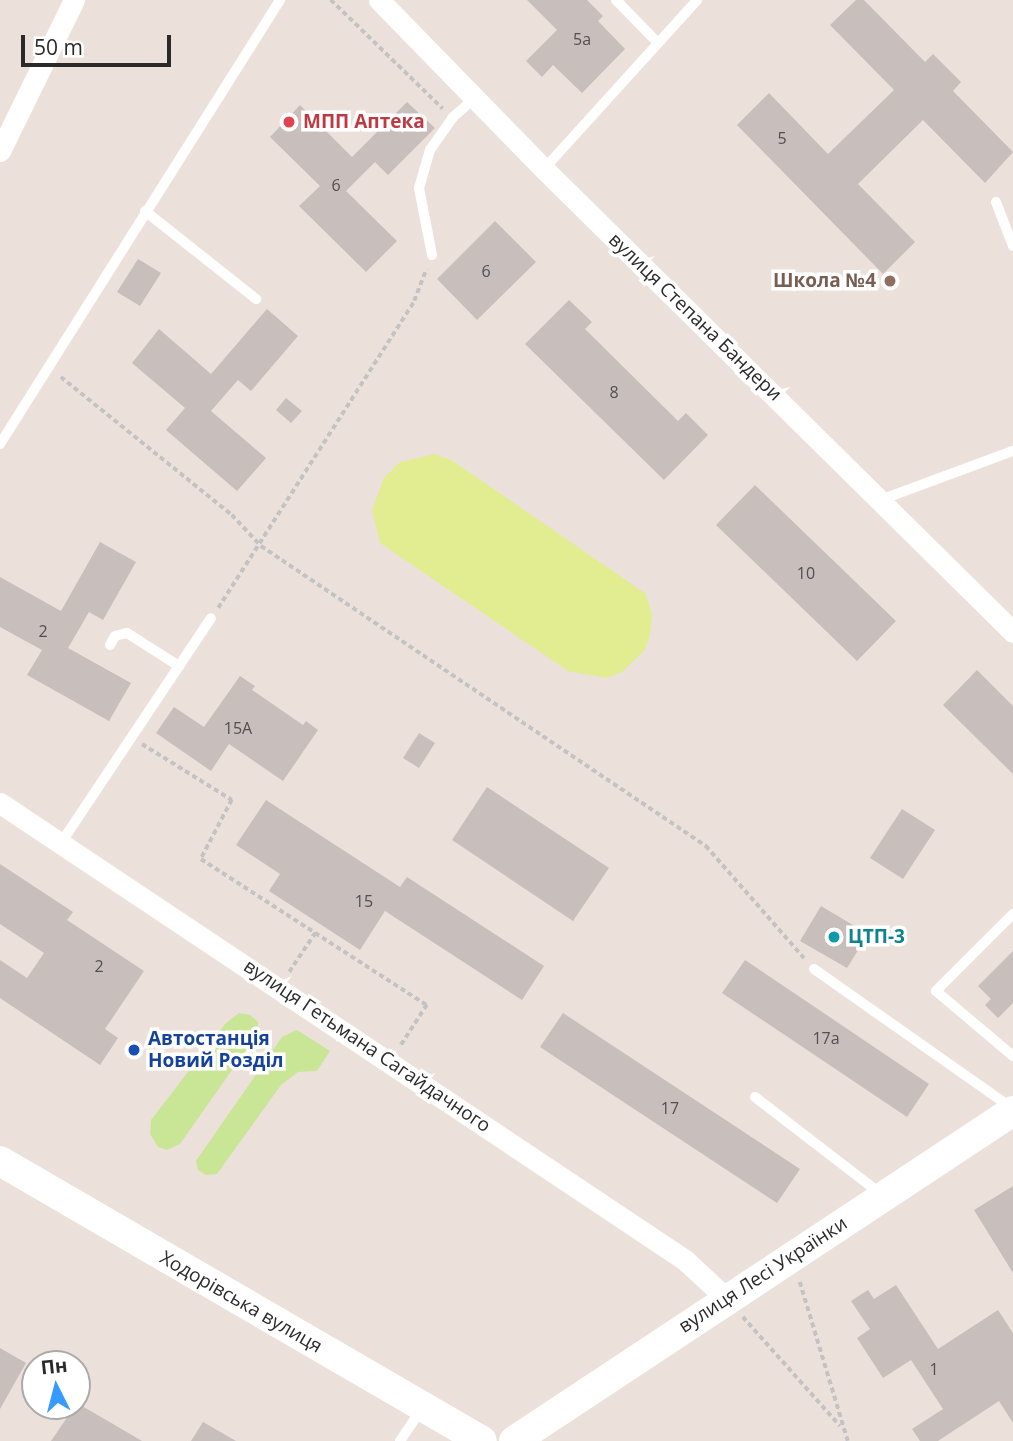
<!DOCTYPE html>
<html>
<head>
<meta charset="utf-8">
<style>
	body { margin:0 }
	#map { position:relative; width:1013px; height:1441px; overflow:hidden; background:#ece0db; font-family:"Open Sans",sans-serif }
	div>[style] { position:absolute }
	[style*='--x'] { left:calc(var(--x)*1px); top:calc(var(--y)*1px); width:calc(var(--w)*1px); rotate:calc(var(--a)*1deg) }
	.green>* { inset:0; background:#c9e596 }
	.pitch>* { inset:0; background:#e2ec91 }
	.building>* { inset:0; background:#c8bebb }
	.path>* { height:3.5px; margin-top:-1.75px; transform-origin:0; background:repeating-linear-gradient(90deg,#c3c3c3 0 5px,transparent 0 8.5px) }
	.lane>* { height:10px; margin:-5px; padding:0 5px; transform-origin:5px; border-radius:5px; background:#fff }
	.street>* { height:21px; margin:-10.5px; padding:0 10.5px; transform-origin:10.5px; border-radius:10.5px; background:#fff }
	.secondary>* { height:30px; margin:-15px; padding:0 15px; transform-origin:15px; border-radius:15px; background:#fff }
	.dots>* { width:19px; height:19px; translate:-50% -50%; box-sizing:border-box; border:4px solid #fff; border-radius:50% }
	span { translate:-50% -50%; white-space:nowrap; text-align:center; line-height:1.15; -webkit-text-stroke:7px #fff; paint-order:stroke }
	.number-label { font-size:16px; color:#524f4e }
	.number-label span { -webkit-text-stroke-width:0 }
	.health-label { font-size:19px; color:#be3a42; font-weight:700 }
	.left { translate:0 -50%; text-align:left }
	.education-label { font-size:19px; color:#785e54; font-weight:700 }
	.right { translate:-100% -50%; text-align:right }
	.street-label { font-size:19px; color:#2a2a2a }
	.culture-label { font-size:19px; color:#0d838f; font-weight:700 }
	.transit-label { font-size:19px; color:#164399; font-weight:700 }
	.north { position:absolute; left:21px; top:1350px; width:70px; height:70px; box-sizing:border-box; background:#fff; border:2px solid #aaa; border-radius:50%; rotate:354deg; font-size:19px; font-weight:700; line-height:28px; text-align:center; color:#2a2a2a }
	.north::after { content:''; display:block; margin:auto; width:24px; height:32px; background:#369aff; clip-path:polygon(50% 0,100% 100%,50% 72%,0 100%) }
	.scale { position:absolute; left:21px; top:35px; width:150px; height:32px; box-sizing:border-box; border:4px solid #2a2a2a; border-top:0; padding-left:9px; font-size:21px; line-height:24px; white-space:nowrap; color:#2a2a2a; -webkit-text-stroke:5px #fff; paint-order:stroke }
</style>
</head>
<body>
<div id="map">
	<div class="green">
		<div style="clip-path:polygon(239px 1013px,250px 1015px,258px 1022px,258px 1033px,180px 1144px,167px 1150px,158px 1147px,150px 1134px,151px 1120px,225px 1024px)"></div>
		<div style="clip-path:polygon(297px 1030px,330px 1051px,317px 1071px,298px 1072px,281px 1085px,217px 1174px,206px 1175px,198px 1170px,196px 1161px,282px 1037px)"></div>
	</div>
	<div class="pitch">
		<div style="clip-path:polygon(435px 454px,453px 461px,646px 594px,652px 615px,650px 636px,644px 651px,622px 672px,606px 678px,568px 671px,380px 543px,372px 510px,384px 478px,400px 462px)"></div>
	</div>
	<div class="building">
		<div style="clip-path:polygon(527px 0,587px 0,603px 16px,598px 21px,625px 49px,582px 93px,553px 65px,542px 77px,526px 61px,557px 30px)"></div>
		<div style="clip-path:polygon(856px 0,864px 0,925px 62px,933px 54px,961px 82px,953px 91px,1013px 152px,985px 183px,923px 120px,858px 184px,915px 242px,883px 274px,737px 125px,769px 93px,828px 154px,894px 90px,830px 25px)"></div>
		<div style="clip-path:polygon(407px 102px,435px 128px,388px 175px,375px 162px,346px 191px,397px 241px,366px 272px,299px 206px,320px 186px,270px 137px,300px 105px,352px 157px)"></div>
		<div style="clip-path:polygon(495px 221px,536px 262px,477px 320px,437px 279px)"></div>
		<div style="clip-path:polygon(138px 259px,161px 273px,140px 306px,117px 292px)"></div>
		<div style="clip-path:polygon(569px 300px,592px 322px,585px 329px,678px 421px,686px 413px,708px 435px,664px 480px,525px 344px)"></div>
		<div style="clip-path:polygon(267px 309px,298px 336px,251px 391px,238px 380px,211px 411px,266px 458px,237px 491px,166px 430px,185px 408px,132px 363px,159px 329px,211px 374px)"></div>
		<div style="clip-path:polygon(286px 398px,302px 411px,291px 423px,276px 410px)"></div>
		<div style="clip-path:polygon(755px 485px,896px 621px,857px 661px,716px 525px)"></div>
		<div style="clip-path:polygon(100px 542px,136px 562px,103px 620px,89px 612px,68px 648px,131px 683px,109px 721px,27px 675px,42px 650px,0 627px,0 577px,61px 611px)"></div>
		<div style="clip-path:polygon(977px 670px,1013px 706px,1013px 774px,943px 705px)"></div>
		<div style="clip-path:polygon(240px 676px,255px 686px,252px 690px,303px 725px,306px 721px,318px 730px,283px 781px,229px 744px,211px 771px,156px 733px,174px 707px,204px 727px)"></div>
		<div style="clip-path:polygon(419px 733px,435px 743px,419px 768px,403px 758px)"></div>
		<div style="clip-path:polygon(487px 787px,609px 868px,573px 921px,452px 840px)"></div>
		<div style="clip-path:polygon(266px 800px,400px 887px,407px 877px,544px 966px,522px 1000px,385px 911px,360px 950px,269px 891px,280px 874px,236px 845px)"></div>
		<div style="clip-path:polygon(902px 809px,935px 830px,903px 879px,870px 858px)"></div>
		<div style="clip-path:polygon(0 864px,73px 912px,67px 920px,144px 971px,105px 1029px,118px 1038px,100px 1065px,0 998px,0 960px,27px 978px,44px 953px,0 924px)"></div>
		<div style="clip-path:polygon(821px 906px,868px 934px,847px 968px,800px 941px)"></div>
		<div style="clip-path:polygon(1013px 951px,1013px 1003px,998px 1018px,985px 1005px,991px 999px,978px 986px)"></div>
		<div style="clip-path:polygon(745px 960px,929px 1084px,907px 1117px,722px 993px)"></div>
		<div style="clip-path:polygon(563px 1013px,800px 1169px,777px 1203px,540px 1047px)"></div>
		<div style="clip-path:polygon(1013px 1186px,1013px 1273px,974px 1210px)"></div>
		<div style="clip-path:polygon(896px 1285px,938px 1349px,998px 1310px,1013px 1333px,1013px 1423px,999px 1401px,938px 1441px,920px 1441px,912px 1429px,943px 1409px,911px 1360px,883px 1378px,857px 1338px,870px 1329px,851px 1301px,868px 1290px,874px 1299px)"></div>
		<div style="clip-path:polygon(0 1348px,26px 1363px,0 1409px)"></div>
		<div style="clip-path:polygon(77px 1403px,142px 1441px,51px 1441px)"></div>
		<div style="clip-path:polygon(203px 1422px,236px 1441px,191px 1441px)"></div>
	</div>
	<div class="path">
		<div style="--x:331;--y:0;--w:156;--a:44.2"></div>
		<div style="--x:61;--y:377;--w:220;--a:38.9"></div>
		<div style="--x:232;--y:515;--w:42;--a:46.9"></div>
		<div style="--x:261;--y:546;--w:537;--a:33.99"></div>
		<div style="--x:706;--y:846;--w:149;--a:48.8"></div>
		<div style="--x:218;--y:608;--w:364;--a:-57.4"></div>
		<div style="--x:414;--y:301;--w:34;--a:-69"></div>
		<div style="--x:142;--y:744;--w:106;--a:31.9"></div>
		<div style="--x:232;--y:800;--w:67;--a:117.7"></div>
		<div style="--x:201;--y:859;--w:269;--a:32.9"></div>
		<div style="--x:427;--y:1005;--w:50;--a:122.7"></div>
		<div style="--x:289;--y:972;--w:47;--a:-56.3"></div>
		<div style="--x:800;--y:1282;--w:166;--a:73.2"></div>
		<div style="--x:743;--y:1317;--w:146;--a:48.3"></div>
	</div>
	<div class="lane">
		<div style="--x:616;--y:0;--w:59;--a:45.7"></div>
		<div style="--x:544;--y:169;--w:228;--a:-47.8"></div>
		<div style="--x:996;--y:202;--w:47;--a:68.9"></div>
		<div style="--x:145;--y:211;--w:142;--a:38.4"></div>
		<div style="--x:432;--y:255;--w:68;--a:-101"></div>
		<div style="--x:419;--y:188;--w:40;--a:-74"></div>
		<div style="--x:430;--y:150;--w:39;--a:-55"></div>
		<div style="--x:452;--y:118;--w:30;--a:-41"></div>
		<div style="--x:0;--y:444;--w:525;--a:-57.76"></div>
		<div style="--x:883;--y:499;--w:139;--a:-20.3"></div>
		<div style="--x:110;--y:645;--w:10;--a:-61"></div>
		<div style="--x:115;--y:636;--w:12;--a:-14"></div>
		<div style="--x:127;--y:633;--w:62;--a:32.4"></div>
		<div style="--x:61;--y:843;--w:270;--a:-56.3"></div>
		<div style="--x:1013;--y:914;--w:109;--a:135"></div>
		<div style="--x:936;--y:991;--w:101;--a:40.2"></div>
		<div style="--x:814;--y:969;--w:243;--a:35.1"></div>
		<div style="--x:755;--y:1097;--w:159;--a:37.6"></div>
		<div style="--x:400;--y:1441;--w:37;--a:-56"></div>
	</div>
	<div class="street">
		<div style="--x:379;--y:0;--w:236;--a:45.7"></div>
		<div style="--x:544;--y:169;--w:659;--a:44.63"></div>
		<div style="--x:0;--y:151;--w:168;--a:-63.9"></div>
		<div style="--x:0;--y:803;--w:823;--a:33.71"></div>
		<div style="--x:685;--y:1260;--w:57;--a:42.9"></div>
	</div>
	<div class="secondary">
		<div style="--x:0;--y:1161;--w:557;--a:30.15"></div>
		<div style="--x:514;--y:1441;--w:598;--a:-33.48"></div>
	</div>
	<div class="dots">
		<div style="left:289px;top:122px;background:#e0444e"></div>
		<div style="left:890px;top:281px;background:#8d6e63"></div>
		<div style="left:834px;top:937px;background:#0f9aa8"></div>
		<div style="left:134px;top:1050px;background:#1a4fb4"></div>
	</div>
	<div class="number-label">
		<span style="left:582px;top:39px">5а</span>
		<span style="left:782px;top:138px">5</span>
		<span style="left:336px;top:185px">6</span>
		<span style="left:486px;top:271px">6</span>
		<span style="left:614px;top:392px">8</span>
		<span style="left:806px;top:573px">10</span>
		<span style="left:43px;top:631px">2</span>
		<span style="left:238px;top:728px">15А</span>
		<span style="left:364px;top:901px">15</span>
		<span style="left:99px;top:966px">2</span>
		<span style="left:826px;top:1038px">17а</span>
		<span style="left:670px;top:1108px">17</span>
		<span style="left:934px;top:1369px">1</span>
	</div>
	<div class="health-label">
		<span class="left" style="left:303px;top:122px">МПП Аптека</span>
	</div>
	<div class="education-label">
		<span class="right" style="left:876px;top:281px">Школа №4</span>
	</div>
	<div class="street-label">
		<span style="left:695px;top:317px;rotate:44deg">вулиця Степана Бандери</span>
		<span style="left:367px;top:1046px;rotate:34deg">вулиця Гетьмана Сагайдачного</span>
		<span style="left:763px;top:1275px;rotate:-33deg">вулиця Лесі Українки</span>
		<span style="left:241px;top:1302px;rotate:30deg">Ходорівська вулиця</span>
	</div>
	<div class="culture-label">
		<span class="left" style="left:848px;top:937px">ЦТП-3</span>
	</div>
	<div class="transit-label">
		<span class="left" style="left:148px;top:1050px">Автостанція<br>Новий Розділ</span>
	</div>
	<div class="north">Пн</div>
	<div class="scale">50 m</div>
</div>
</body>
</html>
